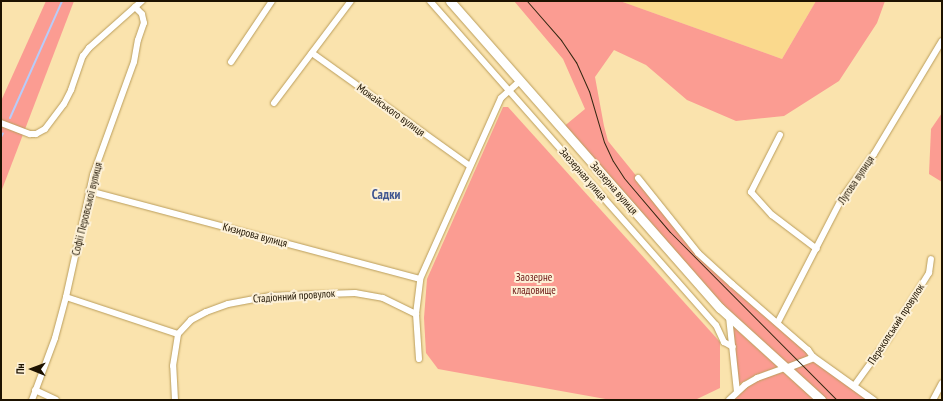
<!DOCTYPE html>
<html>
<head>
<meta charset="utf-8">
<style>
	body { margin:0 }
	#map { position:relative; width:943px; height:401px; overflow:hidden; background:#fae3ad; font-family:"PT Sans Narrow",sans-serif }
	div>[style] { position:absolute }
	[style*='--x'] { left:calc(var(--x)*1px); top:calc(var(--y)*1px); width:calc(var(--w)*1px); rotate:calc(var(--a)*1deg) }
	.built>* { inset:0; background:#fad98d }
	.green>* { inset:0; background:#fb9c92 }
	.stream>* { height:2px; margin:-1px; padding:0 1px; transform-origin:1px; border-radius:1px; background:#b8ccf9 }
	.roads { filter:drop-shadow(0 0 1px #ba9d5b) drop-shadow(0 0 1px #ba9d5b) }
	.minor>* { height:6px; margin:-3px; padding:0 3px; transform-origin:3px; border-radius:3px; background:#fff }
	.tertiary>* { height:7px; margin:-3.5px; padding:0 3.5px; transform-origin:3.5px; border-radius:3.5px; background:#fff }
	.primary>* { height:9px; margin:-4.5px; padding:0 4.5px; transform-origin:4.5px; border-radius:4.5px; background:#fff }
	.tram>* { height:1px; margin:-0.5px; padding:0 0.5px; transform-origin:0.5px; border-radius:0.5px; background:#342812 }
	span { translate:-50% -50%; white-space:nowrap; text-align:center; line-height:1.15; -webkit-text-stroke:4px #fdf1d7; paint-order:stroke }
	.street-label { font-size:11px; color:#1d1200 }
	.park-label { font-size:11px; color:#6c1715 }
	.quarter-label { font-size:13px; color:#3f5590; font-weight:700 }
	.frame { position:absolute; inset:0; border:2px solid #1d1200; pointer-events:none }
	.north { position:absolute; left:12px; top:349px; width:40px; height:40px; -webkit-text-stroke:3px #fdf1d7; paint-order:stroke; rotate:271deg; font-size:11px; font-weight:700; line-height:16px; text-align:center; color:#1d1200 }
	.north::after { content:''; display:block; margin:auto; width:14px; height:18px; background:#1d1200; clip-path:polygon(50% 0,100% 100%,50% 72%,0 100%) }
</style>
</head>
<body>
<div id="map">
	<div class="built">
		<div style="clip-path:polygon(620px 1px,816px 1px,782px 59px)"></div>
	</div>
	<div class="green">
		<div style="clip-path:polygon(46px 1px,74px 1px,1px 192px,1px 101px)"></div>
		<div style="clip-path:polygon(514px 1px,620px 1px,782px 59px,816px 1px,885px 1px,877px 23px,839px 81px,784px 116px,736px 121px,687px 100px,646px 65px,614px 50px,595px 77px,604px 126px,608px 141px,698px 252px,808px 350px,873px 400px,822px 400px,743px 327px,562px 128px,585px 109px,563px 59px)"></div>
		<div style="clip-path:polygon(503px 107px,508px 107px,720px 342px,720px 388px,695px 400px,611px 400px,438px 369px,426px 353px,424px 318px,427px 279px)"></div>
		<div style="clip-path:polygon(942px 113px,942px 182px,929px 174px,931px 129px)"></div>
		<div style="clip-path:polygon(725px 317px,739px 332px,778px 367px,756px 375px,734px 387px,730px 330px)"></div>
		<div style="clip-path:polygon(783px 372px,815px 400px,725px 400px,759px 380px)"></div>
	</div>
	<div class="stream">
		<div style="--x:10;--y:118;--w:128;--a:-66"></div>
		<div style="--x:1;--y:137;--w:4;--a:-63"></div>
	</div>
	<div class="roads">
		<div class="minor">
			<div style="--x:430;--y:1;--w:432;--a:48.6"></div>
			<div style="--x:716;--y:325;--w:19;--a:65"></div>
			<div style="--x:724;--y:342;--w:10;--a:29"></div>
			<div style="--x:312;--y:53;--w:194;--a:35.6"></div>
			<div style="--x:231;--y:62;--w:73;--a:-56.1"></div>
			<div style="--x:274;--y:103;--w:128;--a:-53"></div>
			<div style="--x:1;--y:123;--w:31;--a:21"></div>
			<div style="--x:30;--y:134;--w:6;--a:0"></div>
			<div style="--x:36;--y:134;--w:10;--a:-29"></div>
			<div style="--x:45;--y:129;--w:31;--a:-53"></div>
			<div style="--x:64;--y:104;--w:16;--a:-63"></div>
			<div style="--x:71;--y:90;--w:36;--a:-71"></div>
			<div style="--x:83;--y:56;--w:10;--a:-53"></div>
			<div style="--x:89;--y:48;--w:71;--a:-41.6"></div>
			<div style="--x:780;--y:135;--w:64;--a:117"></div>
			<div style="--x:751;--y:192;--w:31;--a:48"></div>
			<div style="--x:772;--y:215;--w:56;--a:37.1"></div>
			<div style="--x:638;--y:178;--w:96;--a:51.3"></div>
			<div style="--x:698;--y:253;--w:46;--a:42.4"></div>
			<div style="--x:732;--y:284;--w:101;--a:41"></div>
			<div style="--x:808;--y:350;--w:9;--a:54"></div>
			<div style="--x:89;--y:191;--w:342;--a:14.9"></div>
			<div style="--x:66;--y:297;--w:118;--a:18.3"></div>
			<div style="--x:729;--y:317;--w:75;--a:83.9"></div>
			<div style="--x:778;--y:322;--w:140;--a:-62.7"></div>
			<div style="--x:842;--y:198;--w:54;--a:-54"></div>
			<div style="--x:874;--y:154;--w:132;--a:-59"></div>
			<div style="--x:419;--y:359;--w:45;--a:-93.8"></div>
			<div style="--x:416;--y:314;--w:35;--a:-83"></div>
			<div style="--x:420;--y:279;--w:198;--a:-65.9"></div>
			<div style="--x:501;--y:98;--w:25;--a:-42"></div>
			<div style="--x:854;--y:386;--w:58;--a:-54.1"></div>
			<div style="--x:888;--y:339;--w:78;--a:-58.2"></div>
			<div style="--x:929;--y:273;--w:14;--a:-82"></div>
			<div style="--x:35;--y:390;--w:23;--a:25"></div>
			<div style="--x:32;--y:400;--w:66;--a:-69.6"></div>
			<div style="--x:55;--y:338;--w:42;--a:-75"></div>
			<div style="--x:66;--y:297;--w:125;--a:-77.5"></div>
			<div style="--x:93;--y:175;--w:120;--a:-70.1"></div>
			<div style="--x:134;--y:62;--w:22;--a:-80"></div>
			<div style="--x:138;--y:40;--w:18;--a:-71"></div>
			<div style="--x:144;--y:23;--w:9;--a:-103"></div>
			<div style="--x:142;--y:14;--w:10;--a:-135"></div>
			<div style="--x:175;--y:400;--w:34;--a:-93"></div>
			<div style="--x:173;--y:366;--w:32;--a:-81"></div>
			<div style="--x:178;--y:334;--w:19;--a:-47"></div>
			<div style="--x:191;--y:320;--w:17;--a:-28"></div>
			<div style="--x:206;--y:312;--w:23;--a:-20"></div>
			<div style="--x:228;--y:304;--w:43;--a:-10.8"></div>
			<div style="--x:270;--y:296;--w:85;--a:-2"></div>
			<div style="--x:355;--y:293;--w:28;--a:10"></div>
			<div style="--x:383;--y:298;--w:37;--a:26"></div>
			<div style="--x:729;--y:400;--w:22;--a:-43"></div>
			<div style="--x:745;--y:385;--w:14;--a:-30"></div>
			<div style="--x:757;--y:378;--w:30;--a:-20"></div>
			<div style="--x:933;--y:400;--w:19;--a:-62"></div>
		</div>
		<div class="tertiary">
			<div style="--x:785;--y:368;--w:30;--a:-21"></div>
			<div style="--x:813;--y:357;--w:74;--a:35.6"></div>
		</div>
		<div class="primary">
			<div style="--x:450;--y:1;--w:409;--a:48.7"></div>
			<div style="--x:720;--y:308;--w:137;--a:42.3"></div>
		</div>
	</div>
	<div class="tram">
		<div style="--x:527;--y:1;--w:52;--a:48.9"></div>
		<div style="--x:561;--y:40;--w:27;--a:56"></div>
		<div style="--x:576;--y:62;--w:32;--a:66"></div>
		<div style="--x:589;--y:91;--w:53;--a:73.6"></div>
		<div style="--x:604;--y:142;--w:21;--a:65"></div>
		<div style="--x:613;--y:161;--w:20;--a:57"></div>
		<div style="--x:624;--y:178;--w:71;--a:49.6"></div>
		<div style="--x:670;--y:232;--w:237;--a:45.2"></div>
	</div>
	<div class="street-label">
		<span style="left:391px;top:110px;rotate:36deg">Можайського вулиця</span>
		<span style="left:583px;top:174px;rotate:49deg">Заозерная улица</span>
		<span style="left:856px;top:180px;rotate:-56deg">Лугова вулиця</span>
		<span style="left:614px;top:188px;rotate:49deg">Заозерна вулиця</span>
		<span style="left:87px;top:209px;rotate:-76deg">Софіі Перовської вулиця</span>
		<span style="left:255px;top:235px;rotate:15deg">Кизирова вулиця</span>
		<span style="left:294px;top:296px;rotate:-4deg">Стадіонний провулок</span>
		<span style="left:896px;top:324px;rotate:-57deg">Перекопський провулок</span>
	</div>
	<div class="park-label">
		<span style="left:534px;top:284px">Заозерне<br>кладовище</span>
	</div>
	<div class="quarter-label">
		<span style="left:386px;top:195px">Садки</span>
	</div>
	<div class="frame"></div>
	<div class="north">Пн</div>
</div>
</body>
</html>
